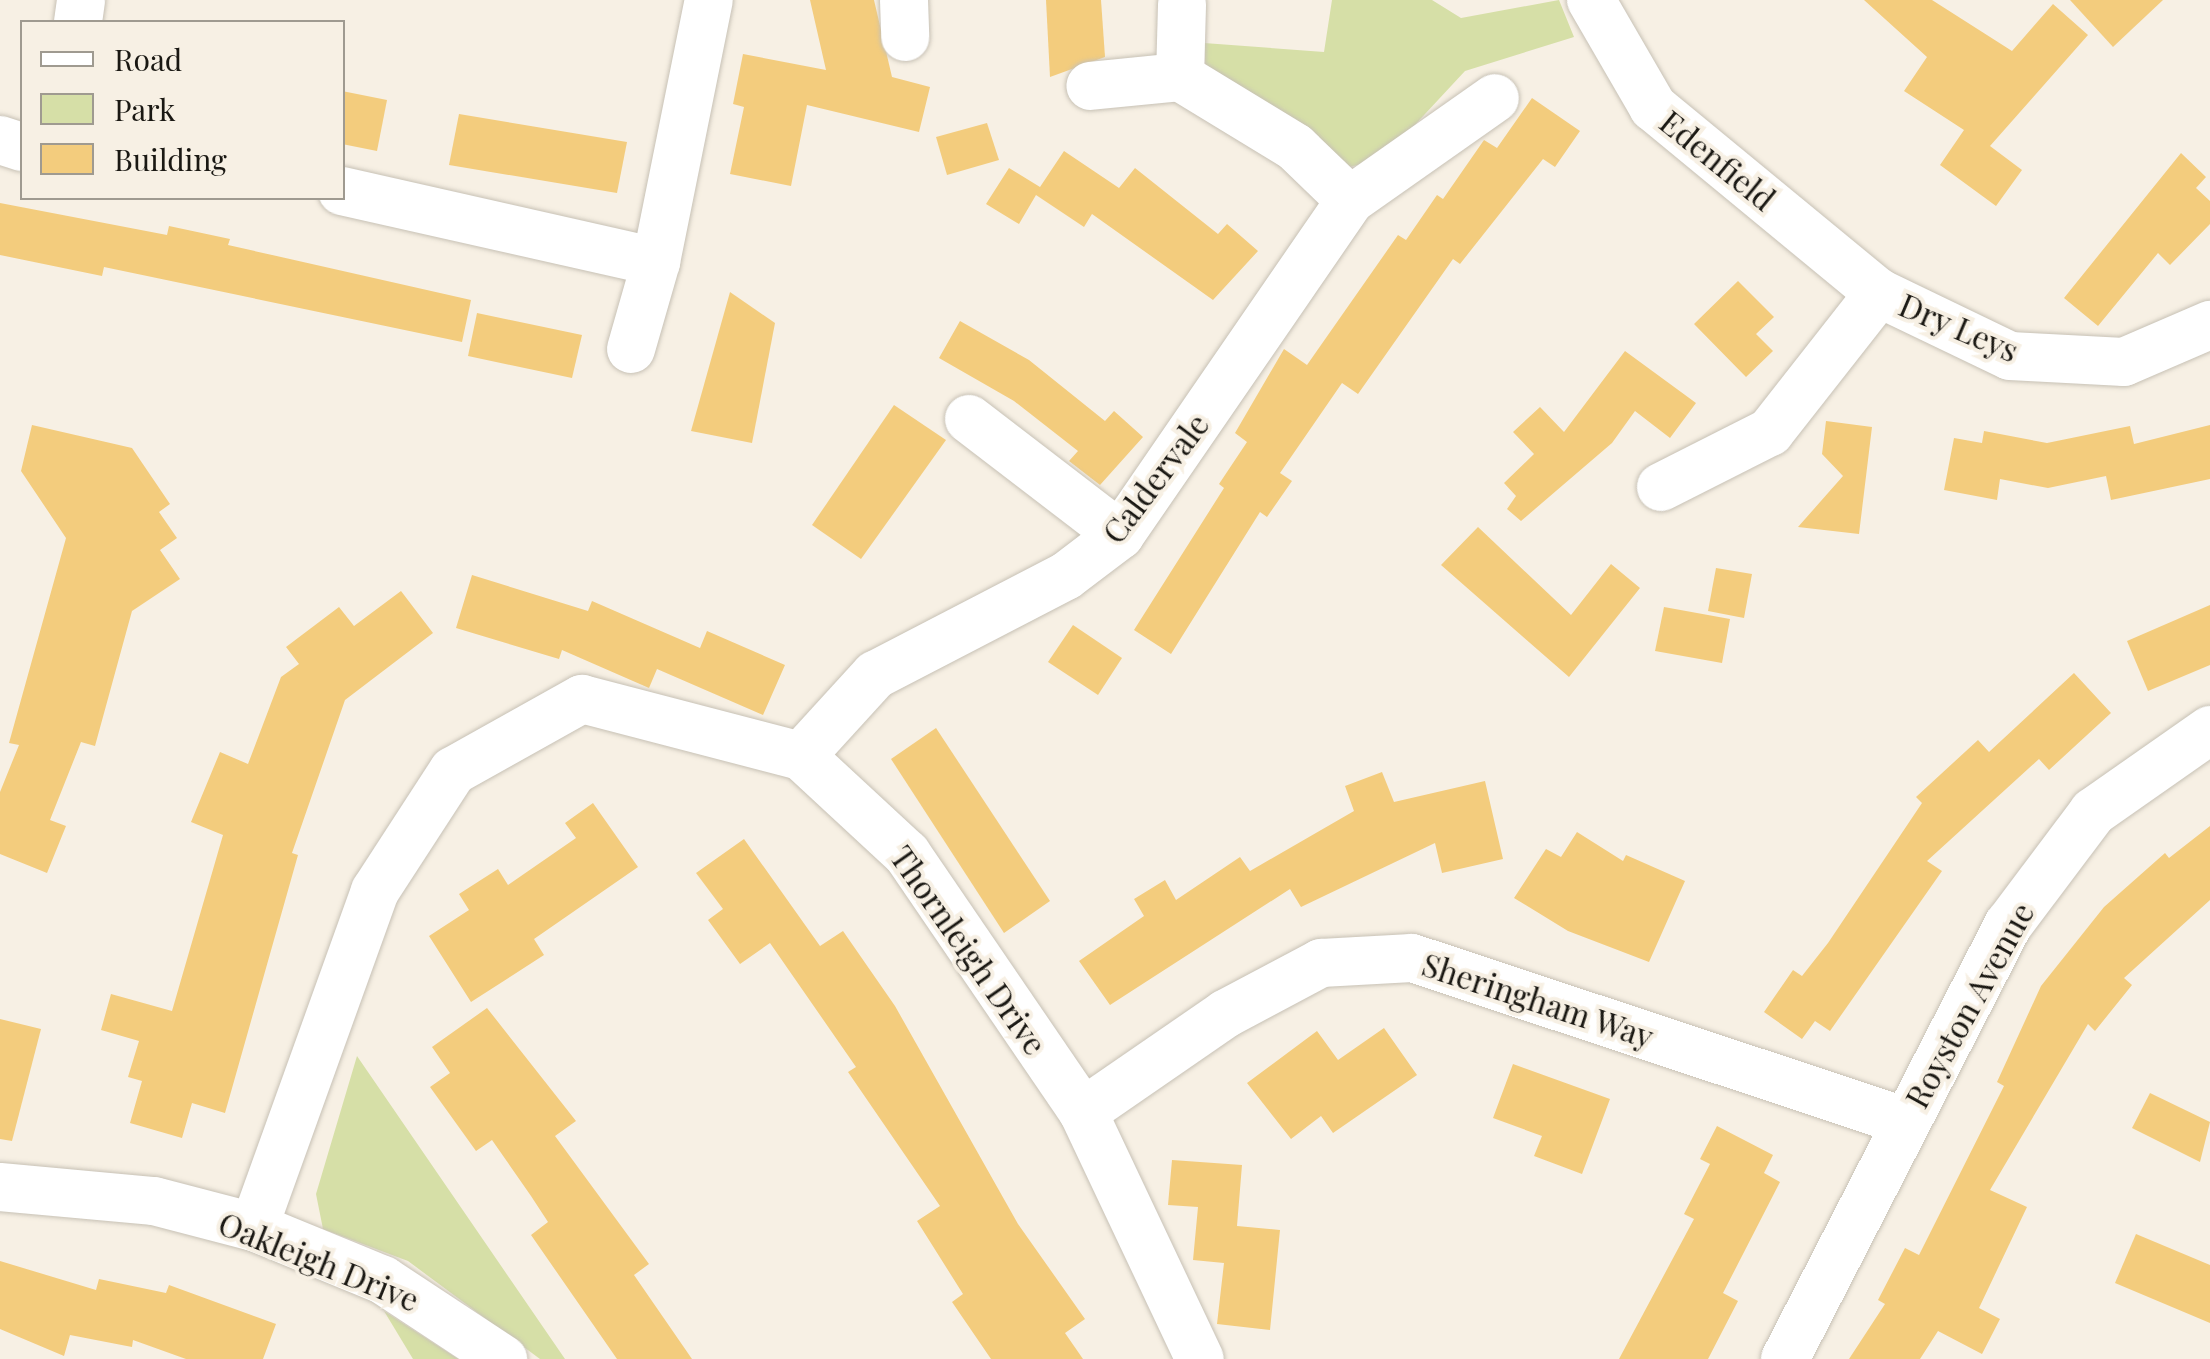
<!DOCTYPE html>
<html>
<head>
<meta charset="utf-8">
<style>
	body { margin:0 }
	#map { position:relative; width:2210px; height:1359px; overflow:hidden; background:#f7f0e4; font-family:"Playfair Display",serif }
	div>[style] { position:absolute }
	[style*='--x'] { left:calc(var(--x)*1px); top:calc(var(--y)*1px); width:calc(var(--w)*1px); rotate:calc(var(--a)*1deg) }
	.green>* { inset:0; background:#d6dfa7 }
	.building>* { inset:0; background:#f3cc7d }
	.roads { filter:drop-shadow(0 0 2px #c7c1b5) drop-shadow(0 0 2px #c7c1b5) }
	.minor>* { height:48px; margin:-24px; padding:0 24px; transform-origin:24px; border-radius:24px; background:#fff }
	span { translate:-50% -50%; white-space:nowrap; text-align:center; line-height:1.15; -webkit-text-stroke:8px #f7f0e4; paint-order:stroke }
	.street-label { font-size:32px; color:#1a1813 }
	.legend { position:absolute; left:20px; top:20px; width:325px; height:180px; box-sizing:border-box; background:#f7f0e4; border:2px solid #9f9a90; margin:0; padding:12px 18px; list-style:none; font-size:30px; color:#1a1813 }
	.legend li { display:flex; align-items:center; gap:20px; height:50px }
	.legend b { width:50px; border:2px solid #9f9a90 }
</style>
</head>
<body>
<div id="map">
	<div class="green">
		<div style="clip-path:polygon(1332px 0,1432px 0,1461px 18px,1559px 0,1574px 37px,1465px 71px,1412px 128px,1365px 163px,1342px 169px,1206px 74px,1204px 43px,1324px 52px)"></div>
		<div style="clip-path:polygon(357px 1056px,565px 1359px,540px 1359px,408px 1261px,323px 1229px,316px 1194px)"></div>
		<div style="clip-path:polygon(384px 1311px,458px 1359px,413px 1359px)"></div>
	</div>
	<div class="building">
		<div style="clip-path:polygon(810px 0,874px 0,892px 77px,930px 87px,919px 132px,807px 105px,791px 186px,730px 174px,744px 107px,733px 104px,743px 54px,826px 70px)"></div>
		<div style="clip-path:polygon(1046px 0,1101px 0,1105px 57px,1050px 77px)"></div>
		<div style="clip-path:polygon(1864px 0,1932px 0,2012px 51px,2053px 4px,2088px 35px,1990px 146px,2022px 170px,1996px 206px,1940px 165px,1964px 130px,1904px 91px,1927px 57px)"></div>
		<div style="clip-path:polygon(2070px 0,2163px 0,2113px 47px)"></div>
		<div style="clip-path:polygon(342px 91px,387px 100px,377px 151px,342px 144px)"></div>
		<div style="clip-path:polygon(1532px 98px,1580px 131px,1555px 167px,1543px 159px,1460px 264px,1453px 259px,1358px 394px,1342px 383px,1280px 473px,1292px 481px,1267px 517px,1260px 512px,1171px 654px,1134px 630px,1224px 488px,1219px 484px,1247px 442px,1235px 433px,1284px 349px,1307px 365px,1398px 235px,1406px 240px,1437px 195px,1443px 199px,1484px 140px,1497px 148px)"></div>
		<div style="clip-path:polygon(459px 114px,627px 142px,617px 193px,449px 165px)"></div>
		<div style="clip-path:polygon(987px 123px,999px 160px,947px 175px,936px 137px)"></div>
		<div style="clip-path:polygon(1064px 151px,1119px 188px,1135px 168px,1218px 234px,1227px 224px,1258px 251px,1213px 300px,1092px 214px,1084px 227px,1036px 195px,1019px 224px,986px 204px,1009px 168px,1040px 187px)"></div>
		<div style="clip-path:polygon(2181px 153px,2206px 177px,2196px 188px,2210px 201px,2210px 224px,2170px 265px,2158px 253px,2098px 326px,2064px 298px)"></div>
		<div style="clip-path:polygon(0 203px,167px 235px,169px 226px,230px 239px,228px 245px,471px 300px,462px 342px,104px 267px,102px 276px,0 255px)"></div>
		<div style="clip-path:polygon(1738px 281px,1774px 317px,1756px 334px,1773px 351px,1746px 377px,1694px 324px)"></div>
		<div style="clip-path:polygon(730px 292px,775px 323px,752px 443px,691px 431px)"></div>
		<div style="clip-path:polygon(477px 313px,582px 335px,572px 378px,468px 356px)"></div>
		<div style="clip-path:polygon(960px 321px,1029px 360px,1105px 421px,1114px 411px,1143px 437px,1100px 485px,1069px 461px,1078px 451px,1014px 401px,939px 358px)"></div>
		<div style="clip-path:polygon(1625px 351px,1696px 403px,1670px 438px,1635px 411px,1612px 443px,1521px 521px,1507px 509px,1516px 496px,1504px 483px,1534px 454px,1513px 432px,1540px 407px,1564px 432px)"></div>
		<div style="clip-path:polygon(894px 405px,946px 440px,861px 559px,812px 525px)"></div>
		<div style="clip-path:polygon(1826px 421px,1872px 427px,1859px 534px,1798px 527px,1843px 476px,1822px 454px)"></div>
		<div style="clip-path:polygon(32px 425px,132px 448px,170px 504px,159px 512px,177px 538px,160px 550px,180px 579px,132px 611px,95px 746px,81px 742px,50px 820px,66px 826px,47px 873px,0 854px,0 792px,19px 745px,9px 743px,66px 538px,21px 471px)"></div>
		<div style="clip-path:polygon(2210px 425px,2210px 479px,2111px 500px,2106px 476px,2048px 488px,2000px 479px,1997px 500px,1944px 490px,1954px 438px,1982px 443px,1984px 431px,2047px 443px,2130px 426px,2134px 444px)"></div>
		<div style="clip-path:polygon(1478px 527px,1571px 615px,1611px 564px,1640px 588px,1569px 677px,1441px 565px)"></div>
		<div style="clip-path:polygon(1716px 568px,1752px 574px,1744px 618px,1708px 611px)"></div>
		<div style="clip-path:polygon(472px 575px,588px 611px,592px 601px,700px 648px,707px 631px,785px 665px,763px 715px,657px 669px,649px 688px,562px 650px,559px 659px,456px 628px)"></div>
		<div style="clip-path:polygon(401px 591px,433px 633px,345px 700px,292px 853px,298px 855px,225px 1113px,192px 1103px,182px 1138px,130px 1123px,142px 1081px,128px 1077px,139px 1041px,101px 1030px,111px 994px,172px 1011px,223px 835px,191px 822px,220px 752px,248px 764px,281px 677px,299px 664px,286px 647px,339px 607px,354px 626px)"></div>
		<div style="clip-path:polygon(2210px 605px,2210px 665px,2148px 691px,2127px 641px)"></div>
		<div style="clip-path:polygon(1664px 607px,1730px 619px,1722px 663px,1655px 651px)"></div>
		<div style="clip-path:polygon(1073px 625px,1122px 658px,1098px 695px,1048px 662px)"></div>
		<div style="clip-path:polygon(2074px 673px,2111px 713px,2049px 770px,2039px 759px,1927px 861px,1942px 871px,1830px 1031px,1815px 1021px,1802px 1039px,1764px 1012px,1793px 970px,1802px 976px,1828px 943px,1922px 803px,1916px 797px,1978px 740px,1989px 752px)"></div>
		<div style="clip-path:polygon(936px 728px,1050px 901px,1004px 933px,891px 759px)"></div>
		<div style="clip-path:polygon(1382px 772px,1394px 802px,1485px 781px,1503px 859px,1442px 873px,1435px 843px,1301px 907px,1290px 889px,1110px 1005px,1079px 961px,1144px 916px,1134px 899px,1165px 880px,1176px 900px,1240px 857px,1250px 871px,1354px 811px,1345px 786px)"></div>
		<div style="clip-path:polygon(593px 803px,638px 867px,534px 939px,544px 955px,471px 1002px,429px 936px,469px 910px,459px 894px,498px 869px,508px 885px,576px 838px,565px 823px)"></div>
		<div style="clip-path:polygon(2210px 826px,2210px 900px,2124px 978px,2132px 985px,2095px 1031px,2088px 1024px,1990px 1190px,2027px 1207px,1979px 1308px,2000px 1319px,1982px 1354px,1938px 1331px,1920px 1359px,1849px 1359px,1885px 1304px,1878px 1300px,1905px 1248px,1919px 1255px,2004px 1086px,1997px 1082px,2041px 986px,2104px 907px,2165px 853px,2169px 858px)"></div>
		<div style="clip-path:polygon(1577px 832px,1623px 861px,1626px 855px,1685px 881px,1649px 962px,1568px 931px,1514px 898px,1546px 849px,1561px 857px)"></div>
		<div style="clip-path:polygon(744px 839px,820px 946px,843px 931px,895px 1006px,1018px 1224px,1085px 1319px,1065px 1333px,1083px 1359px,991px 1359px,952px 1302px,963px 1294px,917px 1221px,940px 1206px,848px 1072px,856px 1067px,770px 943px,740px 964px,708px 920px,723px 909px,696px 873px)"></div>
		<div style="clip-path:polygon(487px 1008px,576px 1121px,555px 1136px,649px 1264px,634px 1275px,692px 1359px,617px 1359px,531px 1235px,548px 1222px,531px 1196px,492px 1140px,476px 1151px,430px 1087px,450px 1073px,432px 1047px)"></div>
		<div style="clip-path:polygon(0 1019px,41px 1029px,12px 1141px,0 1139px)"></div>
		<div style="clip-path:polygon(1384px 1028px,1417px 1075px,1333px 1133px,1321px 1116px,1291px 1139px,1247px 1083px,1317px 1031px,1338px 1060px)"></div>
		<div style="clip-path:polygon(1513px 1064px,1610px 1099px,1582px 1174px,1534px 1156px,1542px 1136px,1493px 1118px)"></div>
		<div style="clip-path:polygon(2150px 1093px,2210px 1122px,2200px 1162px,2132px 1128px)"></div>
		<div style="clip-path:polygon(1717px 1126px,1773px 1155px,1764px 1173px,1780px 1182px,1723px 1293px,1738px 1301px,1708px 1359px,1619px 1359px,1694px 1219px,1684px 1214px,1710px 1164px,1700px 1159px)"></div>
		<div style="clip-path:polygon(1172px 1160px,1242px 1165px,1237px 1226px,1280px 1230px,1270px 1330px,1217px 1324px,1224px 1263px,1193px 1260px,1198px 1207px,1168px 1205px)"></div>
		<div style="clip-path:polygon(2136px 1234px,2210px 1265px,2210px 1323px,2115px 1283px)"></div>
		<div style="clip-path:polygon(0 1261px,96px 1290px,99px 1279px,166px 1293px,169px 1285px,276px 1324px,263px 1359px,186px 1359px,133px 1340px,132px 1347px,70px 1335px,64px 1356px,0 1329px)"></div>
	</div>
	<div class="roads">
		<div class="minor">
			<div style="--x:904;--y:0;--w:37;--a:88"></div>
			<div style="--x:1591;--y:0;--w:124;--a:59.9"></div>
			<div style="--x:1653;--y:107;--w:293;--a:39.5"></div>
			<div style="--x:1879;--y:293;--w:145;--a:25.7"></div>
			<div style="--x:2010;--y:356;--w:114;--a:3"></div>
			<div style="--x:2124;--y:362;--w:94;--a:-23.3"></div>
			<div style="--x:78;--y:22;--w:22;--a:-82"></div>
			<div style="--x:1180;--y:77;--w:73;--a:-88.4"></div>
			<div style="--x:0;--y:140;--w:23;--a:18"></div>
			<div style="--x:342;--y:191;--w:322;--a:12.7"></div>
			<div style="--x:656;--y:262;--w:267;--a:-78.6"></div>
			<div style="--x:1350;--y:200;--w:177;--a:-35.1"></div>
			<div style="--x:631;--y:349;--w:91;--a:-74"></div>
			<div style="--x:969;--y:419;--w:190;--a:37.5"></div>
			<div style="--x:1661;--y:487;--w:122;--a:-26.8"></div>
			<div style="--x:1770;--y:432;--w:177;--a:-51.9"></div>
			<div style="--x:801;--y:756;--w:110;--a:-47.6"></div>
			<div style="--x:875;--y:675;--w:215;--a:-27.4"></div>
			<div style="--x:1066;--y:576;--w:68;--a:-37.2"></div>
			<div style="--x:1120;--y:535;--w:406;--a:-55.5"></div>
			<div style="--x:1350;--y:200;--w:76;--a:-136.1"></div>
			<div style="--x:1295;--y:147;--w:135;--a:-148.7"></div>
			<div style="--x:1180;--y:77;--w:90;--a:174.3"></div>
			<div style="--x:1083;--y:1112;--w:173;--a:-34.6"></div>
			<div style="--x:1225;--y:1014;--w:109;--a:-28"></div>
			<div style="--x:1321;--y:963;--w:91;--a:-3.1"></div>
			<div style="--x:1412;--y:958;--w:518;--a:18.33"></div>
			<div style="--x:0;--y:1187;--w:155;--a:5.2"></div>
			<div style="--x:154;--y:1201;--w:103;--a:14.6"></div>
			<div style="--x:254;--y:1227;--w:139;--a:22.3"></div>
			<div style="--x:383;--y:1280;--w:144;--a:33.4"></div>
			<div style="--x:254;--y:1227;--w:357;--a:-70.2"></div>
			<div style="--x:375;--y:891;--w:143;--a:-57"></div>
			<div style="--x:453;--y:771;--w:148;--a:-29.2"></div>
			<div style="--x:582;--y:699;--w:226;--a:14.6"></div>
			<div style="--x:801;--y:756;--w:144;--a:42.8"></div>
			<div style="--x:907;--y:854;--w:312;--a:55.7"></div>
			<div style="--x:1083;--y:1112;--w:273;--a:64.7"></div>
			<div style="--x:1785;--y:1359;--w:489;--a:-62.8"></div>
			<div style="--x:2009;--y:924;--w:140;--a:-53.1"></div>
			<div style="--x:2093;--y:812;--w:143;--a:-35"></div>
		</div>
	</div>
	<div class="street-label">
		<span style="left:1718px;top:160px;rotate:39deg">Edenfield</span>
		<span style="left:1959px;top:327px;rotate:23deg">Dry Leys</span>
		<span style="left:1155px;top:478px;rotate:-53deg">Caldervale</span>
		<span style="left:969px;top:950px;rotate:55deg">Thornleigh Drive</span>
		<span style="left:1538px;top:1000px;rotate:18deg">Sheringham Way</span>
		<span style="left:1969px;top:1005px;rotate:-61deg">Royston Avenue</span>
		<span style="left:319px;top:1261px;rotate:22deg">Oakleigh Drive</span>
	</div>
	<ul class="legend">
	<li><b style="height:12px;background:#fff"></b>Road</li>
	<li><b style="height:28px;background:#d6dfa7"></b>Park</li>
	<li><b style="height:28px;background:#f3cc7d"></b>Building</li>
	</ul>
</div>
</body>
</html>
